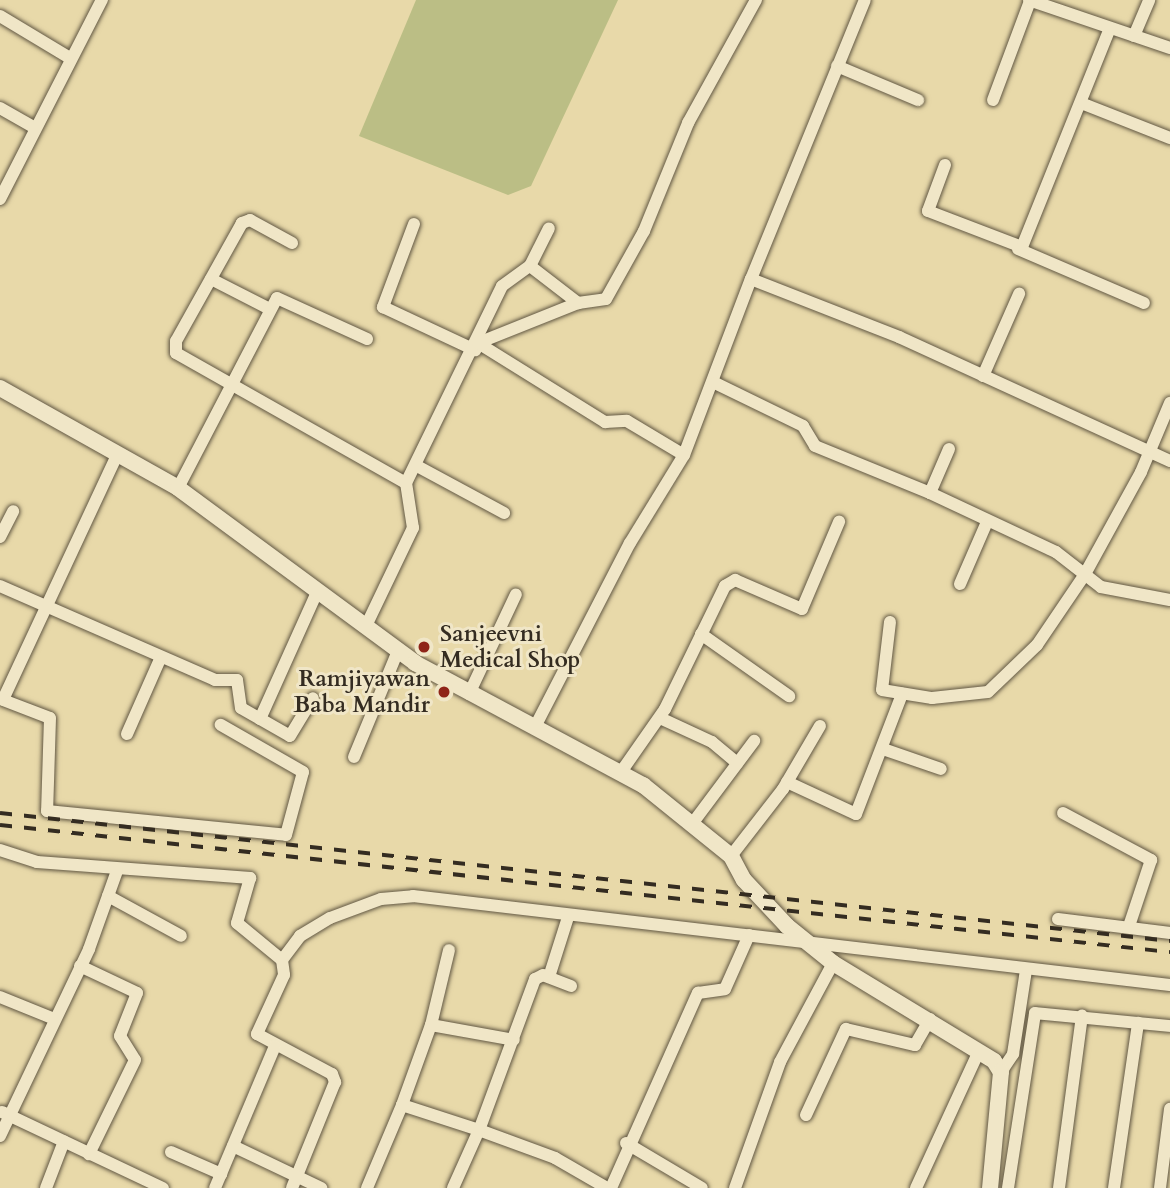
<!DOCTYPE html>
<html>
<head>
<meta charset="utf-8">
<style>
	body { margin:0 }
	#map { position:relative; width:1170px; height:1188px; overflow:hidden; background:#e8d9a9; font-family:Cardo,serif }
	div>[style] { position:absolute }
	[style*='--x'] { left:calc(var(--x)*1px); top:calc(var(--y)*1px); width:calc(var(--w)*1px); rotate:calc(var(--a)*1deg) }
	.green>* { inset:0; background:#bbbe85 }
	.roads { filter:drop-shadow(0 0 2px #615743) drop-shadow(0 0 2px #615743) }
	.street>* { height:12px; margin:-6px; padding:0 6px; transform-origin:6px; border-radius:6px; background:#f0e6c7 }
	.secondary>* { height:16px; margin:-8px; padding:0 8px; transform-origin:8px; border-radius:8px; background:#f0e6c7 }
	.rail>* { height:3.5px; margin-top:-1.75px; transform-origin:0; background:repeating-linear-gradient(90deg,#342c21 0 12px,transparent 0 24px) }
	.dots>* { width:19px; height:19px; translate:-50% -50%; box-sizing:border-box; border:4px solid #f0e6c7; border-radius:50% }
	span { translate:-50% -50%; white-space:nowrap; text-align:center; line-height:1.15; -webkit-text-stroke:6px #f0e6c7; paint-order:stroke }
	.poi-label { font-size:23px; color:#342c21; font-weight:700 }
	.left { translate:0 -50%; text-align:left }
	.right { translate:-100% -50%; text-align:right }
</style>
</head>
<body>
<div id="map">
	<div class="green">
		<div style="clip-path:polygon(416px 0,618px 0,531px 186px,508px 195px,359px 136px)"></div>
	</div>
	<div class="roads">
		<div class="street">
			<div style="--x:1029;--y:0;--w:149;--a:18.8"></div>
			<div style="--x:0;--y:16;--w:82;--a:31"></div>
			<div style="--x:1134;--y:36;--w:39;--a:-67"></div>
			<div style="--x:837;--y:66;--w:88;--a:22.8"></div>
			<div style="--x:993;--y:100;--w:106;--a:-69.5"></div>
			<div style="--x:1081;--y:103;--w:96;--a:21.5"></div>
			<div style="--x:0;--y:108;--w:40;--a:29.7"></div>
			<div style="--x:945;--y:165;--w:49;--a:110.3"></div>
			<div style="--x:928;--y:211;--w:101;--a:21"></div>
			<div style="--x:1022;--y:247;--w:236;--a:-68.1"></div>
			<div style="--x:0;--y:199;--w:224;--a:-62.9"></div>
			<div style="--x:414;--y:224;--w:89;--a:110.5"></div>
			<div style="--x:383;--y:307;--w:102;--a:25.1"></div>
			<div style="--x:292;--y:243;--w:48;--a:-151.3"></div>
			<div style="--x:250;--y:220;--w:9;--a:159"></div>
			<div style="--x:242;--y:223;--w:135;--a:119.2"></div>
			<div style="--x:176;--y:341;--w:12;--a:90"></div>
			<div style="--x:176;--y:353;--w:264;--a:29.5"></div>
			<div style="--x:406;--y:483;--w:219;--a:-64"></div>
			<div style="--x:502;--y:286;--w:34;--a:-36"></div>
			<div style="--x:530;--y:266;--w:42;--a:-63.4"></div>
			<div style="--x:1018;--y:249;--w:137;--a:23.2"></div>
			<div style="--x:530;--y:266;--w:61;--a:37.6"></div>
			<div style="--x:578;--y:303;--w:28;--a:-8"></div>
			<div style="--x:606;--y:299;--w:78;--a:-60.8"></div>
			<div style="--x:644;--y:231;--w:117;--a:-67.8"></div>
			<div style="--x:688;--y:123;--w:141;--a:-61.1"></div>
			<div style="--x:211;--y:279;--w:64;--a:27"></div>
			<div style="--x:751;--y:279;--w:301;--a:-67.8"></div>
			<div style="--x:478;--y:343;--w:150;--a:31.9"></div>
			<div style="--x:605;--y:422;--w:22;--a:-3"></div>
			<div style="--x:627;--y:421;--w:66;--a:30.8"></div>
			<div style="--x:684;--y:455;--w:188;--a:-69.2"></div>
			<div style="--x:751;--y:279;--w:159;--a:21.4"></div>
			<div style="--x:899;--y:337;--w:298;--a:24.6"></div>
			<div style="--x:478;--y:343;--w:108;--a:-21.8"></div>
			<div style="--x:983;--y:376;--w:90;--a:-66.3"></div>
			<div style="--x:715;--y:383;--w:98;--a:26"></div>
			<div style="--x:803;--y:426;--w:23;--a:59"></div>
			<div style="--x:815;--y:446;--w:124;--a:22.2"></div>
			<div style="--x:949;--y:449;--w:48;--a:113.4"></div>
			<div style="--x:930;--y:493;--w:139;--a:25.1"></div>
			<div style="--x:1056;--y:552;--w:57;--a:37.9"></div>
			<div style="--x:1101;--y:587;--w:70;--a:10.7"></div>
			<div style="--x:118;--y:453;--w:272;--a:115"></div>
			<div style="--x:3;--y:700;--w:50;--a:21"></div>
			<div style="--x:50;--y:718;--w:93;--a:91.8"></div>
			<div style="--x:47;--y:811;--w:240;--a:5.7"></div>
			<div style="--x:286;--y:835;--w:65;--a:-74.9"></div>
			<div style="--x:303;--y:772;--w:95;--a:-150.2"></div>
			<div style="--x:417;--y:466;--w:99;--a:28.4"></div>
			<div style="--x:178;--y:488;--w:214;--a:-62.5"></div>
			<div style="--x:277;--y:298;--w:99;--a:24.5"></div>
			<div style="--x:0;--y:537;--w:29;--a:-63"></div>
			<div style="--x:960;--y:584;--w:68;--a:-66.5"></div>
			<div style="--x:0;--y:586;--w:235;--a:23.6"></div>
			<div style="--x:215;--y:680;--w:22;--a:0"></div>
			<div style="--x:237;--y:680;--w:28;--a:82"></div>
			<div style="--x:241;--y:708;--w:56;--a:29.7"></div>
			<div style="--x:290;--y:736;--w:44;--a:-58.8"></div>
			<div style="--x:890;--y:622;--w:68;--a:96.7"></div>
			<div style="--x:882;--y:690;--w:51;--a:9.1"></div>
			<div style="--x:932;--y:698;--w:56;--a:-6.1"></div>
			<div style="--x:988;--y:692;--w:68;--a:-43.8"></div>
			<div style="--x:1037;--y:645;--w:86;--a:-55.9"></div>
			<div style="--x:1085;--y:574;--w:116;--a:-61.2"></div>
			<div style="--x:1141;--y:472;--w:75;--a:-67.2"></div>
			<div style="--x:366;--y:626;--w:109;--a:-64.4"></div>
			<div style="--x:413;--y:528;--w:46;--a:-98.8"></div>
			<div style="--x:701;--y:634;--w:108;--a:35.2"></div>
			<div style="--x:469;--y:694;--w:110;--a:-64.8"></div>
			<div style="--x:660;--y:718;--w:57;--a:24.8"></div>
			<div style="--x:712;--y:742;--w:33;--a:40"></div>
			<div style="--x:260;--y:719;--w:141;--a:-65.8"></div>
			<div style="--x:537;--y:723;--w:203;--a:-62.7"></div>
			<div style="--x:630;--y:543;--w:103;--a:-58.5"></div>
			<div style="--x:127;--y:734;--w:84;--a:-66.2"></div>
			<div style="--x:883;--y:749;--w:61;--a:19"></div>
			<div style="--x:354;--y:757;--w:115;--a:-67.5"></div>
			<div style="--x:621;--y:772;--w:77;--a:-55.1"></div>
			<div style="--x:665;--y:709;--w:137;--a:-64"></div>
			<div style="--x:725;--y:586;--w:12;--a:-31"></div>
			<div style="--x:735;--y:580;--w:73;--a:23.4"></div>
			<div style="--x:802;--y:609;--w:95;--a:-67"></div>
			<div style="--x:787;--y:782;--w:76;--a:24.9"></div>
			<div style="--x:856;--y:814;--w:129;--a:-69"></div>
			<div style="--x:1063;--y:813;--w:100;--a:28.1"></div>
			<div style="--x:1151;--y:860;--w:70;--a:108.4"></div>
			<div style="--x:692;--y:824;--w:104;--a:-53.2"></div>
			<div style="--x:0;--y:850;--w:39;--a:18"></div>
			<div style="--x:37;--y:862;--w:214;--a:4.3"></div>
			<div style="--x:250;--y:878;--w:47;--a:106.1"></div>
			<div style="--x:237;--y:923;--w:58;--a:39.4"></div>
			<div style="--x:282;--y:960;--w:30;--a:-53"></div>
			<div style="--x:300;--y:936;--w:35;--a:-31"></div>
			<div style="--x:330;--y:918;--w:54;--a:-20.4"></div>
			<div style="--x:381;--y:899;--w:32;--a:-5"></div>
			<div style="--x:413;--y:896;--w:762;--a:6.71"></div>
			<div style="--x:731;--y:856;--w:85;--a:-52.2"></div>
			<div style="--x:783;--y:789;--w:73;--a:-59.6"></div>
			<div style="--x:108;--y:896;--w:83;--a:28.7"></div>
			<div style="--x:1058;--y:919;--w:113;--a:7.1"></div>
			<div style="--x:282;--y:960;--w:15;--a:82"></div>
			<div style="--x:284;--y:975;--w:65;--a:114.6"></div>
			<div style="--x:257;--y:1034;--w:85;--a:28.1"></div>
			<div style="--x:332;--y:1074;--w:9;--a:69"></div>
			<div style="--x:335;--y:1082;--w:114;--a:112.1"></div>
			<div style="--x:80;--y:966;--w:63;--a:25.3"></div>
			<div style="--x:137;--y:993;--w:46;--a:111.6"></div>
			<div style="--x:120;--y:1036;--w:28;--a:58"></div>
			<div style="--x:135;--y:1060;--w:105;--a:116.1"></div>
			<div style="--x:549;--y:977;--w:63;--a:-72.4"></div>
			<div style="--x:571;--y:986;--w:30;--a:-159"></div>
			<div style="--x:543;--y:975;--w:9;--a:153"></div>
			<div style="--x:535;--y:979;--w:161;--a:110.3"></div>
			<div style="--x:479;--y:1130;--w:81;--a:20.2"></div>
			<div style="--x:555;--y:1158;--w:60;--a:30"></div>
			<div style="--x:0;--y:997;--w:56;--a:22"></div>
			<div style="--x:431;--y:1025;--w:77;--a:-76.5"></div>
			<div style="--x:1001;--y:1072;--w:22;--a:-56"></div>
			<div style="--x:1013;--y:1054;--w:85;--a:-81.2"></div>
			<div style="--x:2;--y:1112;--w:178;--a:25.3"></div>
			<div style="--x:806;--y:1115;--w:95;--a:-65.1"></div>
			<div style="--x:846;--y:1029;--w:71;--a:13.1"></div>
			<div style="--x:915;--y:1045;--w:30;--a:-60"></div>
			<div style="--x:0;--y:1136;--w:207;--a:-64.5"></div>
			<div style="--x:89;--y:949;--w:83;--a:-70.3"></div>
			<div style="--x:626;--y:1143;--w:88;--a:30.6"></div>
			<div style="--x:233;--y:1146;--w:98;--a:25.5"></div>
			<div style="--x:171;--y:1152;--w:55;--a:23.7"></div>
			<div style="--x:46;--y:1188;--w:50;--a:-69"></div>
			<div style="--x:215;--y:1188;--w:154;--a:-67.1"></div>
			<div style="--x:367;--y:1188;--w:90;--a:-67.1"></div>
			<div style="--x:453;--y:1188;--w:64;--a:-65.9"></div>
			<div style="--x:479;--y:1130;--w:81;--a:-162"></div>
			<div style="--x:402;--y:1105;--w:85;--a:-70.1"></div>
			<div style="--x:431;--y:1025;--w:84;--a:10.2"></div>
			<div style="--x:611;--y:1188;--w:214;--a:-66"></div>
			<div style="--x:698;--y:993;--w:27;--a:-8"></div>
			<div style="--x:725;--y:989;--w:59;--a:-66"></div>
			<div style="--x:735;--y:1188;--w:134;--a:-70.3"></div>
			<div style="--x:780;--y:1062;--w:112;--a:-61.8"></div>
			<div style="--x:916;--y:1188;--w:151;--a:-65.3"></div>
			<div style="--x:1008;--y:1188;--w:177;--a:-81.2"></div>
			<div style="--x:1035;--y:1013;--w:136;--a:5.5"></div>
			<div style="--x:1059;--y:1188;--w:174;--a:-82.4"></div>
			<div style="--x:1114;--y:1188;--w:167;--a:-81.7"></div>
			<div style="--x:1160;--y:1188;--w:80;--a:-82.8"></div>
		</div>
		<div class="secondary">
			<div style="--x:0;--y:388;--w:204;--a:29.3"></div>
			<div style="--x:178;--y:488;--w:295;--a:36.4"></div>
			<div style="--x:415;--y:663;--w:259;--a:28.2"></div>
			<div style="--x:643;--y:785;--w:113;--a:38.9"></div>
			<div style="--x:731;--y:856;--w:27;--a:62"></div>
			<div style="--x:744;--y:880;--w:63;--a:46.9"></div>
			<div style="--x:787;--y:926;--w:59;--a:38.8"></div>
			<div style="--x:833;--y:963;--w:188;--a:31.3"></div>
			<div style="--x:994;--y:1061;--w:13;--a:58"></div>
			<div style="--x:1001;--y:1072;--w:117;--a:95.4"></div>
		</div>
	</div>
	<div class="rail">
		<div style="--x:0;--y:813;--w:1177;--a:6.24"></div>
		<div style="--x:0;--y:825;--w:1177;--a:6.2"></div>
	</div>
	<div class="dots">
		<div style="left:424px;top:647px;background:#8f2418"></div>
		<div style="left:444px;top:692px;background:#8f2418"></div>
	</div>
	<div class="poi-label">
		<span class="left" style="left:440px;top:647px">Sanjeevni<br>Medical Shop</span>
		<span class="right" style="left:430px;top:692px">Ramjiyawan<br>Baba Mandir</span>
	</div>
</div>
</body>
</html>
